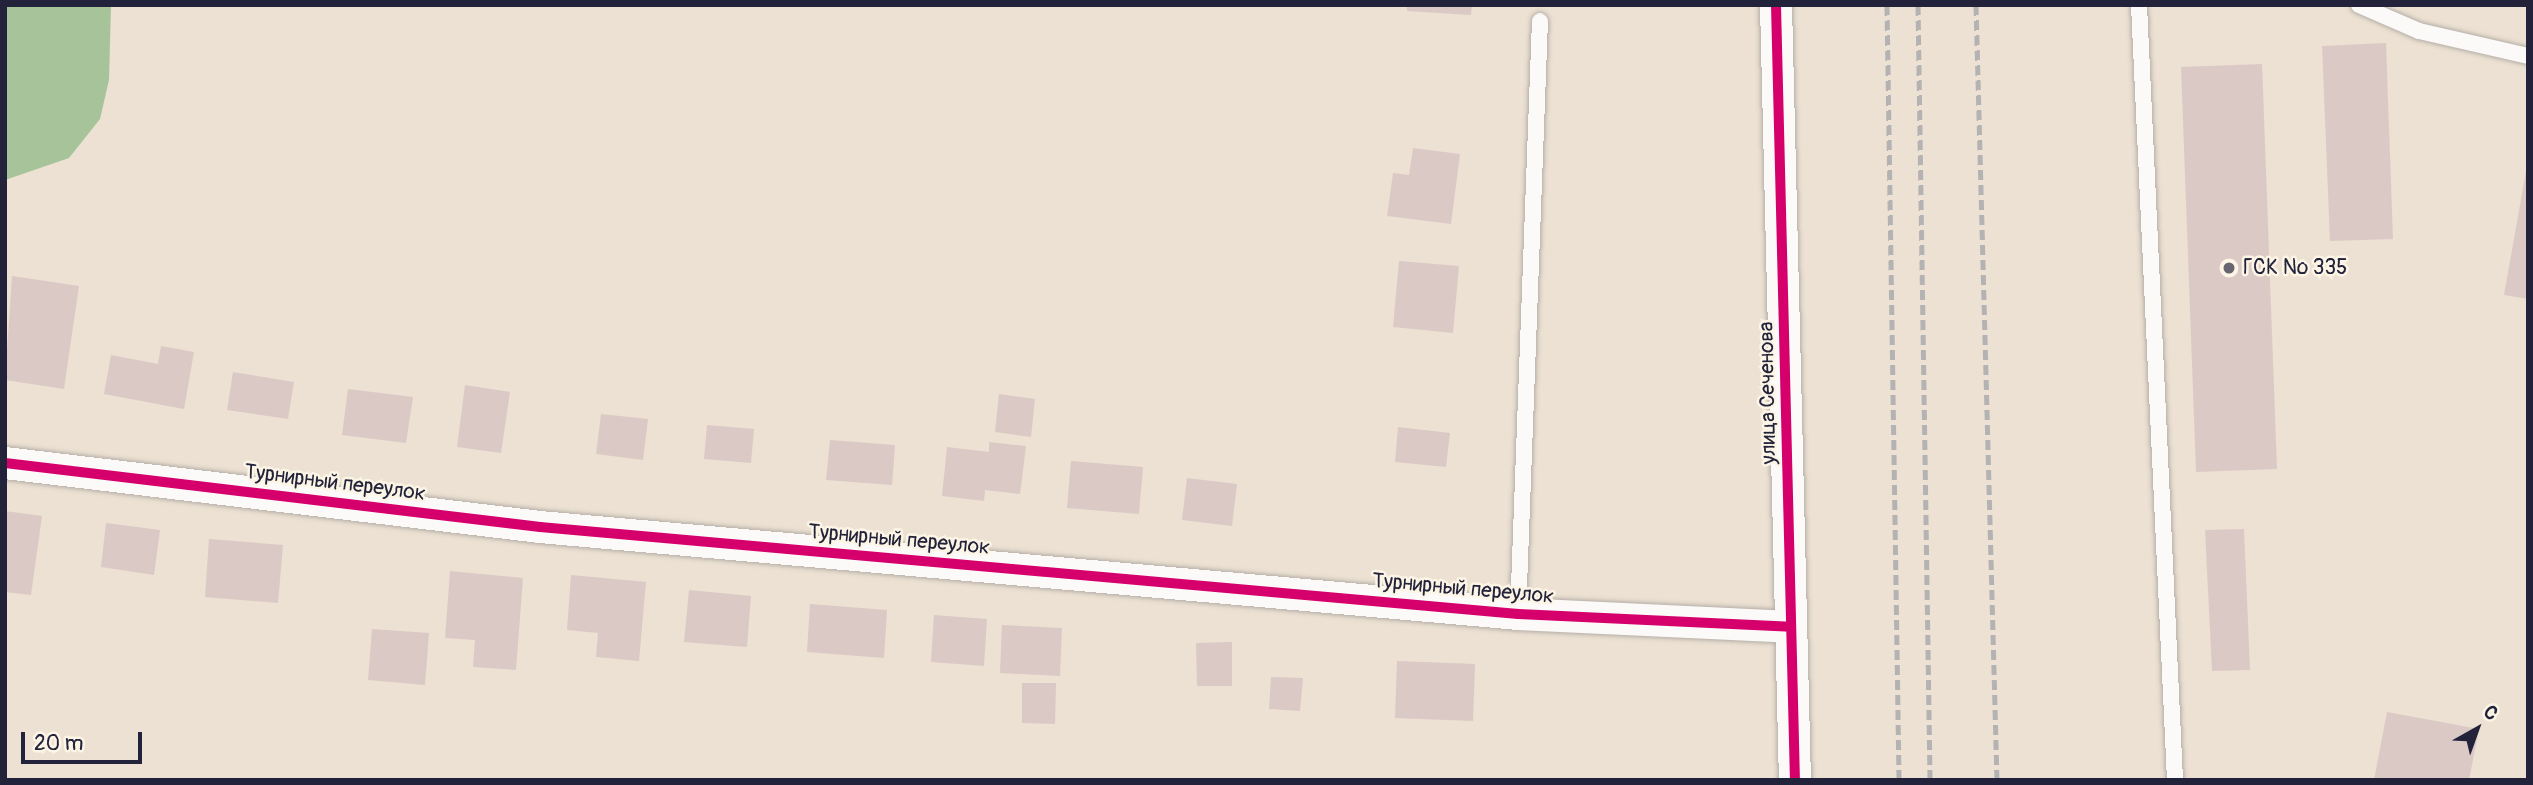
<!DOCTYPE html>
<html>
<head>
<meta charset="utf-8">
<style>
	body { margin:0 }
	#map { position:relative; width:2533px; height:785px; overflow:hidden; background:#ece1d2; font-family:Pangolin,sans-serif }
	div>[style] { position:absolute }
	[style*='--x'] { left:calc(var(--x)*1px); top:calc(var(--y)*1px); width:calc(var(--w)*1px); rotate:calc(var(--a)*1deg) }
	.forest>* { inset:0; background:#a6c399 }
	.building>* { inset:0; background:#dbc9c6 }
	.roads { filter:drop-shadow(0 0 2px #b5aea8) drop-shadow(0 0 2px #b5aea8) }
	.service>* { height:16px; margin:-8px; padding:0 8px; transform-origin:8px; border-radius:8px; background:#fcfaf8 }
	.minor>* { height:32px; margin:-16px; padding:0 16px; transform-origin:16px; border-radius:16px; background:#fcfaf8 }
	.rail>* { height:5px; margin-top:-2.5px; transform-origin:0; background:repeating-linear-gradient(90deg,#b4b2b3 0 10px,transparent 0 15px) }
	.cycleway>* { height:10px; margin:-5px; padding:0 5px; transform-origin:5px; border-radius:5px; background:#d6006c }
	.dots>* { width:19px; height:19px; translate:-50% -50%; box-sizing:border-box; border:4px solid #fcf5e5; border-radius:50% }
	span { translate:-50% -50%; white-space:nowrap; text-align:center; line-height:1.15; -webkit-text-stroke:5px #fcf5e5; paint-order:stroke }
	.poi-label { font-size:21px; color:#22223b }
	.left { translate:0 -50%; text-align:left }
	.street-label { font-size:21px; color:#22223b }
	.frame { position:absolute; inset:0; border:7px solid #22223b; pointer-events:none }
	.north { position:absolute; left:2442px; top:694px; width:70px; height:70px; -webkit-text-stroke:5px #fcf5e5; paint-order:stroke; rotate:40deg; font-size:19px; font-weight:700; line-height:28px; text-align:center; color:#22223b }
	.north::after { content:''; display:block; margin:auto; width:24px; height:32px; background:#22223b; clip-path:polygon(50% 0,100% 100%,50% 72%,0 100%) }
	.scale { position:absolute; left:21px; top:732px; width:121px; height:32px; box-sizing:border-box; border:4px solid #22223b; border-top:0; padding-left:9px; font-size:21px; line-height:24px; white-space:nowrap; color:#22223b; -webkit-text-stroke:5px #fcf5e5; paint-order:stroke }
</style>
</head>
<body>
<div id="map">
	<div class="forest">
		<div style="clip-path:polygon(5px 5px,111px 5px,109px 80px,100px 119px,69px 158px,5px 180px)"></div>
	</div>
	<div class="building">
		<div style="clip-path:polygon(1407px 5px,1472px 5px,1471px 15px,1407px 11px)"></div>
		<div style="clip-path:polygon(2386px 43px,2393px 239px,2330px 241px,2322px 46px)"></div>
		<div style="clip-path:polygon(2262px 64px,2277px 469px,2196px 472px,2181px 67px)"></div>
		<div style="clip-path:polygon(1413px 148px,1460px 154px,1451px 224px,1387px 216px,1393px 173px,1409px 175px)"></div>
		<div style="clip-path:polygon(2528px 160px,2528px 299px,2504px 295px)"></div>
		<div style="clip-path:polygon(1399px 261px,1459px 266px,1453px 333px,1393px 327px)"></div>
		<div style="clip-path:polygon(12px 276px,79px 286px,64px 389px,5px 380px)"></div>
		<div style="clip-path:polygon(161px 346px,194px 352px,184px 409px,104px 394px,111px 355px,158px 364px)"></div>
		<div style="clip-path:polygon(233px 372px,294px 382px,288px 419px,227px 410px)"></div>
		<div style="clip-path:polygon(465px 385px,510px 392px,501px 453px,457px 447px)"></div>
		<div style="clip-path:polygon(348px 389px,413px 397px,406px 443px,342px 435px)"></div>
		<div style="clip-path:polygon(999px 394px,1035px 399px,1031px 437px,995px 432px)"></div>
		<div style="clip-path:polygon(601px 414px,648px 419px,643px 460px,596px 454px)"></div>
		<div style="clip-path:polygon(707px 425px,754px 429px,751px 463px,704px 459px)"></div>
		<div style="clip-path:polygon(1398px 427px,1450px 433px,1446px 467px,1395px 462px)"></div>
		<div style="clip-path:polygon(830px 440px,895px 445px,892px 485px,826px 480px)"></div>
		<div style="clip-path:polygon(989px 442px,1026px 446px,1020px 494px,985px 490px,984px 501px,942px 496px,947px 447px,989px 452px)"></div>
		<div style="clip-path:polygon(1071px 461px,1143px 467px,1139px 514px,1067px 508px)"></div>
		<div style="clip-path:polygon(1187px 478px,1237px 484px,1232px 526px,1182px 520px)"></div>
		<div style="clip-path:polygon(5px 511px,42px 516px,31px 595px,5px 592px)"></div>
		<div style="clip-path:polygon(106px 523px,160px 530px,154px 575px,101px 567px)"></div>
		<div style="clip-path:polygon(2244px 529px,2250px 670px,2212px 671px,2205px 530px)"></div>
		<div style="clip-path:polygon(209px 539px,283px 545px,278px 603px,205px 597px)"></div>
		<div style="clip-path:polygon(450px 571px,523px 578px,516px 670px,473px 667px,475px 640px,445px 638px)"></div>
		<div style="clip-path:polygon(571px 575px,646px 582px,639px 661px,596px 657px,598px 633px,567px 630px)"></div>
		<div style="clip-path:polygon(689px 590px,751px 596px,747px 647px,684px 642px)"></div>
		<div style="clip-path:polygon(810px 604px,887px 610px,884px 658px,807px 652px)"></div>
		<div style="clip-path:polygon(934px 615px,987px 619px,984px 666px,931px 662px)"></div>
		<div style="clip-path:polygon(1002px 625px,1062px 628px,1060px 676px,1000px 673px)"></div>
		<div style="clip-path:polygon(372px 629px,429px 633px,425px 685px,368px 680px)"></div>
		<div style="clip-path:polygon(1232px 642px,1232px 686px,1197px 686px,1196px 643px)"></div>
		<div style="clip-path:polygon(1397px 661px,1475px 664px,1473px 721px,1395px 718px)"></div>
		<div style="clip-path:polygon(1271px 677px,1303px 678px,1300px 711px,1269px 709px)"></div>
		<div style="clip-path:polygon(1022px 683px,1056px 683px,1055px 724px,1022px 723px)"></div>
		<div style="clip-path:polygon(2387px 712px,2479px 729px,2469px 780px,2374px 780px)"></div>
	</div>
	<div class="roads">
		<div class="service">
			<div style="--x:2139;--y:5;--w:775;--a:87.34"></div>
			<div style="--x:2359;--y:5;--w:65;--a:23.4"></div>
			<div style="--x:2419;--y:31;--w:112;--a:12.9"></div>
			<div style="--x:1518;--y:614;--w:593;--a:-87.88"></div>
		</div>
		<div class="minor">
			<div style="--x:1776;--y:5;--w:775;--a:88.6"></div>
			<div style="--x:5;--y:463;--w:539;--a:6.82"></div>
			<div style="--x:540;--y:527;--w:982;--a:5.08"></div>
			<div style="--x:1518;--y:614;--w:273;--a:2.7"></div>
		</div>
	</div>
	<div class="rail">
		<div style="--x:1887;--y:5;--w:775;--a:89.11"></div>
		<div style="--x:1918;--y:5;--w:775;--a:89.11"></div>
		<div style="--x:1976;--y:5;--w:775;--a:88.45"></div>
	</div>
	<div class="cycleway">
		<div style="--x:1776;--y:5;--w:775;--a:88.6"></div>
		<div style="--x:5;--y:463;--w:539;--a:6.82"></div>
		<div style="--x:540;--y:527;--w:982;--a:5.08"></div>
		<div style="--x:1518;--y:614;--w:273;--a:2.7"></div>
	</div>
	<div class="dots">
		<div style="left:2229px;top:268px;background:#696570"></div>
	</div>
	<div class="poi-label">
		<span class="left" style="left:2243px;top:268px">ГСК № 335</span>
	</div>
	<div class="street-label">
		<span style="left:1768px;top:393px;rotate:-91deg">улица Сеченова</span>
		<span style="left:335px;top:483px;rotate:7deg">Турнирный переулок</span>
		<span style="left:899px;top:540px;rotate:5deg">Турнирный переулок</span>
		<span style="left:1463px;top:589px;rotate:5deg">Турнирный переулок</span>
	</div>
	<div class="frame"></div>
	<div class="north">С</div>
	<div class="scale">20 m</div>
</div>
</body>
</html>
